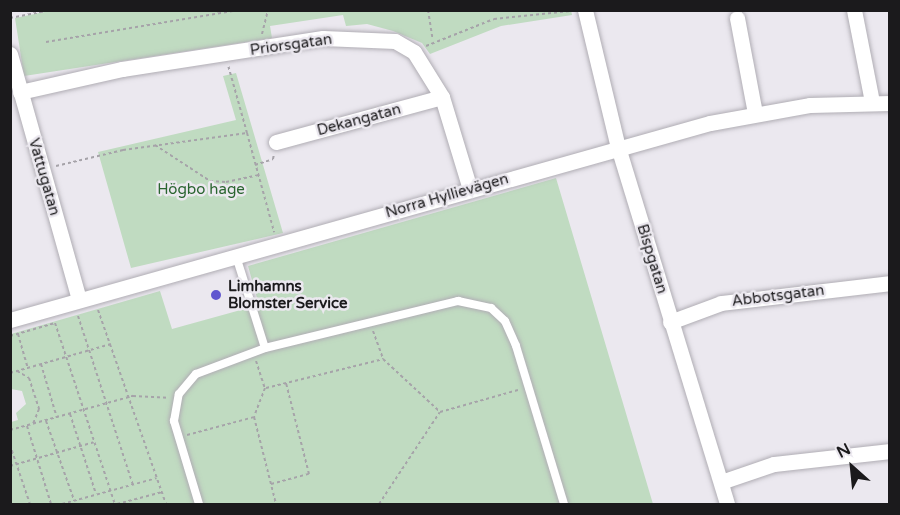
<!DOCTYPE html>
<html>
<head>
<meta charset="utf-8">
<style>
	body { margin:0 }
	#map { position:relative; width:900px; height:515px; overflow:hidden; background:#ebe8ef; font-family:"Varela Round",sans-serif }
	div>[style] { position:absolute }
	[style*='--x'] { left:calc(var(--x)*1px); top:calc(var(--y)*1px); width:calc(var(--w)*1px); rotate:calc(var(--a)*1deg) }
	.green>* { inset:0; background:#c0dbc1 }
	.path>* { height:2px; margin-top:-1px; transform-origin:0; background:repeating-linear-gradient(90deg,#a6a3a9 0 3px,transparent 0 6px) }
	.roads { filter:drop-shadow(0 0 2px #b0adb4) drop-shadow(0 0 2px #b0adb4) }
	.lane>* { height:8px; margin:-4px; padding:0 4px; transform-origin:4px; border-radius:4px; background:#fff }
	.street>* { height:15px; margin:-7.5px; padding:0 7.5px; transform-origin:7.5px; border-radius:7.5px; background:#fff }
	.dots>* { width:16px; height:16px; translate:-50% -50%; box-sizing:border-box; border:3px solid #ebe8ef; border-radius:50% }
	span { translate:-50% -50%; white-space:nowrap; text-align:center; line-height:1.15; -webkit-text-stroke:5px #ebe8ef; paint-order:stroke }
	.street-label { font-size:15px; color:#1b1a1c }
	.park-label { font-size:15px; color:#2a6530 }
	.poi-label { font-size:15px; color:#1b1a1c; font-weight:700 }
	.left { translate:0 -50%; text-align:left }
	.frame { position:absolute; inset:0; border:12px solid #1b1a1c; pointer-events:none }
	.north { position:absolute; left:822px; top:437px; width:60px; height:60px; -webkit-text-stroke:4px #ebe8ef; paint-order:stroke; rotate:333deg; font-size:16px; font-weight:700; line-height:24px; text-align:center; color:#1b1a1c }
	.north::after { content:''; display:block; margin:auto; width:21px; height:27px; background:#1b1a1c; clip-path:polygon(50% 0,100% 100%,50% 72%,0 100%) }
</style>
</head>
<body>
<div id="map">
	<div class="green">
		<div style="clip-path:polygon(54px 10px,571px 10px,572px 15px,501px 26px,430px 54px,422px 43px,393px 31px,367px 24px,346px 26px,343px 15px,270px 26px,272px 38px,24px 76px,15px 18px)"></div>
		<div style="clip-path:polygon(236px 73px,283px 233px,131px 268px,98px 152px,236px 120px,223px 76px)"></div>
		<div style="clip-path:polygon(556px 178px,653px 504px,11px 504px,11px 422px,18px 420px,16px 413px,26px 404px,22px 391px,11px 389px,11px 334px,160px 291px,172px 329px,259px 305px,248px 266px)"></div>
	</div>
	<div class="path">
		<div style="--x:428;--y:10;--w:30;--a:81"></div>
		<div style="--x:10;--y:18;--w:42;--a:-11"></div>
		<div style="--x:262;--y:34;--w:25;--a:-76"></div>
		<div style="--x:46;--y:42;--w:197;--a:-9.4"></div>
		<div style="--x:426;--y:46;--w:73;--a:-21.7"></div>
		<div style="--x:494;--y:19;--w:77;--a:-5.9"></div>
		<div style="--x:247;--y:133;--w:103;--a:74.7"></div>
		<div style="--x:155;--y:145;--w:66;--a:33.2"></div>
		<div style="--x:210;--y:181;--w:16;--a:4"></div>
		<div style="--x:226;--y:182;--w:33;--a:-12"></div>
		<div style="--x:255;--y:165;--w:19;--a:-18"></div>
		<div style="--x:273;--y:159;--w:5;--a:-79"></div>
		<div style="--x:56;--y:166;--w:69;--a:-13.4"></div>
		<div style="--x:123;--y:150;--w:125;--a:-7.8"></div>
		<div style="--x:247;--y:133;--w:71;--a:-105.6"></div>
		<div style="--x:98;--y:310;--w:206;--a:70.7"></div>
		<div style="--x:78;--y:316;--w:178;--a:72"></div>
		<div style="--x:55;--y:323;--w:191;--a:71.7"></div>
		<div style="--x:373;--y:331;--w:30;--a:70"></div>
		<div style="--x:383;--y:359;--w:78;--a:42.9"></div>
		<div style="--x:18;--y:334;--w:35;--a:74"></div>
		<div style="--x:10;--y:336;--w:47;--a:-16.1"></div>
		<div style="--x:256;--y:361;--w:28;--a:72"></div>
		<div style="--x:265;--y:388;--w:31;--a:111"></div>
		<div style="--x:254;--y:417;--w:90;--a:75.8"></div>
		<div style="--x:41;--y:364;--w:56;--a:73.5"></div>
		<div style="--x:17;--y:371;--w:14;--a:30"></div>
		<div style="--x:29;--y:378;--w:33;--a:72"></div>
		<div style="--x:39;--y:409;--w:16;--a:112"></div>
		<div style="--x:10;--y:373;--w:105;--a:-16"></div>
		<div style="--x:266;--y:388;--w:121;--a:-13.9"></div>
		<div style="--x:70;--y:414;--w:84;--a:72"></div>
		<div style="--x:46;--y:421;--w:84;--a:70.5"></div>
		<div style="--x:27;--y:426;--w:82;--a:72.9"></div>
		<div style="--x:10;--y:430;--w:128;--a:-15.5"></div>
		<div style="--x:133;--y:396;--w:35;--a:3"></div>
		<div style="--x:187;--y:435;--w:69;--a:-15"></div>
		<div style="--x:10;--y:445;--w:62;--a:71.3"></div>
		<div style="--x:10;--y:466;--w:87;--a:-15.9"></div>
		<div style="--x:271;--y:484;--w:39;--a:-15"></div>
		<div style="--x:309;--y:474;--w:94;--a:-104.2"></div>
		<div style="--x:62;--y:504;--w:98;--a:-15.3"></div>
		<div style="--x:117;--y:504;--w:47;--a:-14.9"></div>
		<div style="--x:379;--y:504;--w:110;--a:-56.5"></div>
		<div style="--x:440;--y:412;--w:81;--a:-15.8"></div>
	</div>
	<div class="roads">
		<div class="lane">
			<div style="--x:236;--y:256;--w:96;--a:72.5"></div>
			<div style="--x:199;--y:504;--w:87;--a:-106.8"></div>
			<div style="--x:174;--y:421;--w:27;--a:-80"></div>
			<div style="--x:179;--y:394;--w:26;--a:-50"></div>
			<div style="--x:196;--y:374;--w:74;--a:-20.6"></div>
			<div style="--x:265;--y:348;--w:199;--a:-13.7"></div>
			<div style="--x:458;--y:301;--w:34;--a:12"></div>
			<div style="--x:491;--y:308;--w:19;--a:43"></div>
			<div style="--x:505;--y:321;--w:27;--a:66"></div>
			<div style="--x:516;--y:346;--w:165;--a:73.1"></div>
		</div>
		<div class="street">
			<div style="--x:585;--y:10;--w:141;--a:76.5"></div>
			<div style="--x:618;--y:147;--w:373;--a:73"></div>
			<div style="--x:854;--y:10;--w:94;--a:78.9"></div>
			<div style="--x:737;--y:18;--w:97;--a:79.3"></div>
			<div style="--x:10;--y:54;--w:255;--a:74.3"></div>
			<div style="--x:20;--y:92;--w:105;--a:-12.7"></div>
			<div style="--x:122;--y:69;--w:203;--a:-8.8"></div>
			<div style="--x:323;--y:38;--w:72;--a:2.4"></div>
			<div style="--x:395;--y:41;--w:22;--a:30"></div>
			<div style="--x:414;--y:52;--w:53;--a:58.1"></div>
			<div style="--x:442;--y:97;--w:96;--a:73.1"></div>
			<div style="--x:276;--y:142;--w:172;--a:-15.2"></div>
			<div style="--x:10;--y:320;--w:727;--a:-15.72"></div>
			<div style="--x:710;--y:123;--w:102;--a:-10.2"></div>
			<div style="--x:810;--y:105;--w:80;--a:-1.4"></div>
			<div style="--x:670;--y:322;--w:54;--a:-20.4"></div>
			<div style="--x:721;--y:303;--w:170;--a:-6.7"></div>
			<div style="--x:721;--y:482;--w:56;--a:-18.8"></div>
			<div style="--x:774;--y:464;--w:117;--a:-6.4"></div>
		</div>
	</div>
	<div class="dots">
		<div style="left:216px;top:295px;background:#6056cf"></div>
	</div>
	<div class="street-label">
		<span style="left:291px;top:45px;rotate:-8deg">Priorsgatan</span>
		<span style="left:359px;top:120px;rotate:-15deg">Dekangatan</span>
		<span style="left:44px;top:177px;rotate:74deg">Vattugatan</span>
		<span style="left:447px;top:196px;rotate:-16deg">Norra Hyllievägen</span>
		<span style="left:652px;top:259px;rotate:73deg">Bispgatan</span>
		<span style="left:778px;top:296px;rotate:-7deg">Abbotsgatan</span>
	</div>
	<div class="park-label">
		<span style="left:201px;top:190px">Högbo hage</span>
	</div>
	<div class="poi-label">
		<span class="left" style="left:228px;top:295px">Limhamns<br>Blomster Service</span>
	</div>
	<div class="frame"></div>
	<div class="north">N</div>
</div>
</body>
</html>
